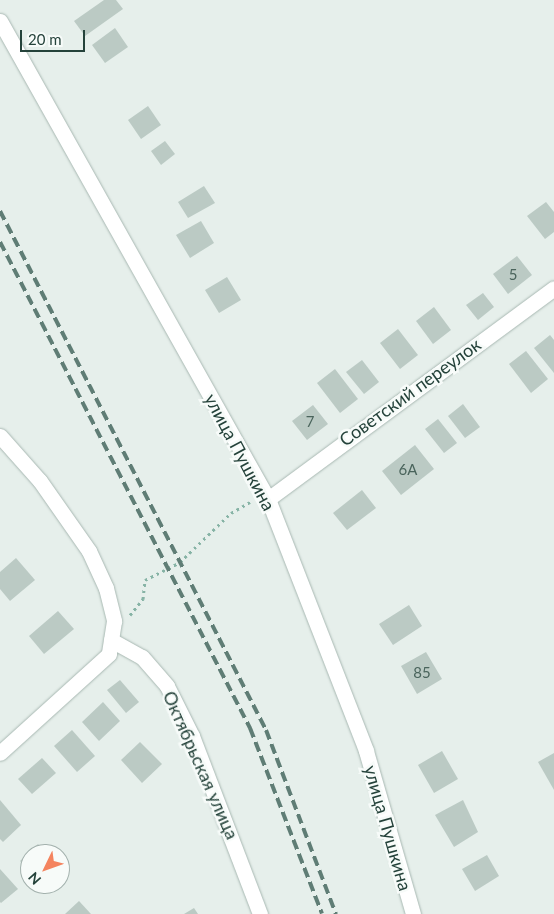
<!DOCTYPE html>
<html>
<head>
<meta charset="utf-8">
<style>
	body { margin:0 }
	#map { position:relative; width:554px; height:914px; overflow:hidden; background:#e6efeb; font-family:Lato,sans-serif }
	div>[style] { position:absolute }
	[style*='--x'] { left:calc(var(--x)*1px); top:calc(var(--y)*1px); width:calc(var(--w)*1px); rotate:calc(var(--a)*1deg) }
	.building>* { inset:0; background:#bbcac4 }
	.path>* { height:3px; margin-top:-1.5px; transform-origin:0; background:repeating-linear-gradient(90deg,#86b3a5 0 2.5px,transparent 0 6.5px) }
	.roads { filter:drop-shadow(0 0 1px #a8b8b2) drop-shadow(0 0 1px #a8b8b2) }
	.street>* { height:15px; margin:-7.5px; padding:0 7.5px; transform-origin:7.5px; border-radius:7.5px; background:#fff }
	.rail>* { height:4px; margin-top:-2px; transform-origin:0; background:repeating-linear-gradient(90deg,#5f7d75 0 10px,transparent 0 15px) }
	span { translate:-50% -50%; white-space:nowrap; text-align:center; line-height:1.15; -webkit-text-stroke:5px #f7fbf9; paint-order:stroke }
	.number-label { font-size:15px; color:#4a645c }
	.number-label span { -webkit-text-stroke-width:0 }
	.street-label { font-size:18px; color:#24423a }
	.north { position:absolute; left:20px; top:844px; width:50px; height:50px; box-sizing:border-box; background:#f7fbf9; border:1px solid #a3b1ad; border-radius:50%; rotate:228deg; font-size:14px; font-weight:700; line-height:20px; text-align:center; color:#24423a }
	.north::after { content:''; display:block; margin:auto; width:18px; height:22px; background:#f4845f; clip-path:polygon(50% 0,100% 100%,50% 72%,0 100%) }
	.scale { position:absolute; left:20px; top:30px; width:65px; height:22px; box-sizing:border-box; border:2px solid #24423a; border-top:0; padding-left:6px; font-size:15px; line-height:18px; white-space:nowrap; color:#24423a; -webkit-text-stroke:4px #f7fbf9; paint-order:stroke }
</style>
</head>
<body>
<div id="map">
	<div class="building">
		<div style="clip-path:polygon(104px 0,116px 0,123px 9px,85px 36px,74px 21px)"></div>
		<div style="clip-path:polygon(115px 28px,128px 47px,105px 63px,92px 45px)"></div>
		<div style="clip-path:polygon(148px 106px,161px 125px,141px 139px,128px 120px)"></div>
		<div style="clip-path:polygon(165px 141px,175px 154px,161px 165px,151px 151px)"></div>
		<div style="clip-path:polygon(204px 186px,215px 203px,188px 218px,178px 202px)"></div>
		<div style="clip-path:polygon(546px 202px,554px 212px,554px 232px,545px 239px,527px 216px)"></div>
		<div style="clip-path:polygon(201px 221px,214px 243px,190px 258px,176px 235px)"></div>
		<div style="clip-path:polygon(517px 256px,532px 275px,508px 294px,493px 274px)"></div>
		<div style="clip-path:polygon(227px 277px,241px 300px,219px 313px,205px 290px)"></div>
		<div style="clip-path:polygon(483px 293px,494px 307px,478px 320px,466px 305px)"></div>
		<div style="clip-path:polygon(434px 307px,451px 330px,433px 344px,416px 321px)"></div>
		<div style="clip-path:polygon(398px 329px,418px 355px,400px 369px,380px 343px)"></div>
		<div style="clip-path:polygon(550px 335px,554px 340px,554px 373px,534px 348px)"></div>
		<div style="clip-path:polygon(526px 351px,548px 379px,531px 393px,509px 364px)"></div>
		<div style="clip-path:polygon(362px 360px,379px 382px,364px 394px,346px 372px)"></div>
		<div style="clip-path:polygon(335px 369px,358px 399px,340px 413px,317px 383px)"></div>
		<div style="clip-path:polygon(463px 404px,480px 427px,465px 438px,448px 416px)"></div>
		<div style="clip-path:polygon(313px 405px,328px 424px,307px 440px,292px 421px)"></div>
		<div style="clip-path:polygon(438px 419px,457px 443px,444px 453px,425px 429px)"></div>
		<div style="clip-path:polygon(415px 445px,434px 469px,401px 495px,382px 471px)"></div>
		<div style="clip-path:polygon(362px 490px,376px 508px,347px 530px,333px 513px)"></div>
		<div style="clip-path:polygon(16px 558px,35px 580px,10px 601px,0 589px,0 572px)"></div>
		<div style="clip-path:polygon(409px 605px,422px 626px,393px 645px,379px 624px)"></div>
		<div style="clip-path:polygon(58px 611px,74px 629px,44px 654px,29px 636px)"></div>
		<div style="clip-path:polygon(426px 652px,442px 679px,417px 694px,401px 666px)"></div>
		<div style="clip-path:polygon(120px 680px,139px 702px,126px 713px,107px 690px)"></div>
		<div style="clip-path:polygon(103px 702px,120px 721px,99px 741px,82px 722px)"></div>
		<div style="clip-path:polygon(72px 730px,95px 756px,77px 772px,54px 746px)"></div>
		<div style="clip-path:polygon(140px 742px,162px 764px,142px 783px,121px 760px)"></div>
		<div style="clip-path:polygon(442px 751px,458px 779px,434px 793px,418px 765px)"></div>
		<div style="clip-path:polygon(554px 753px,554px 790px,538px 762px)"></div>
		<div style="clip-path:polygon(42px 758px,56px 773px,32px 794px,18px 779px)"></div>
		<div style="clip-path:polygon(0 800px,21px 825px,3px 842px,0 839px)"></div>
		<div style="clip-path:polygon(463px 800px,478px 832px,454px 847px,435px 815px)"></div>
		<div style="clip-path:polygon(38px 844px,47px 854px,30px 854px,30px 871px,20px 861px)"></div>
		<div style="clip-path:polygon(487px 855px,499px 876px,475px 891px,462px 869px)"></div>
		<div style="clip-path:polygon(0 869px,18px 889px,1px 903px,0 902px)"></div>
		<div style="clip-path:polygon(79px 901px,91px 914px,65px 914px)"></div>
		<div style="clip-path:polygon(194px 908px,198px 914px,184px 914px)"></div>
	</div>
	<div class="path">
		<div style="--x:130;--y:615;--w:21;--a:-51"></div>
		<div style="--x:143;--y:599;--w:19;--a:-84"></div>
		<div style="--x:145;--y:580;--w:39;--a:-27"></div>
		<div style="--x:180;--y:562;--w:71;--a:-43.9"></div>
		<div style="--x:231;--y:513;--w:22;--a:-30"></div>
	</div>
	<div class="roads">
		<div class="street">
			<div style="--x:0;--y:21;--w:548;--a:60.72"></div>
			<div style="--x:268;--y:499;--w:270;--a:68.7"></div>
			<div style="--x:366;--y:751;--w:170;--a:73.9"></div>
			<div style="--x:0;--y:436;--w:60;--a:48.4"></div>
			<div style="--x:40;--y:481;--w:85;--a:55"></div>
			<div style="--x:89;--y:551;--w:41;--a:65.3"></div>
			<div style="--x:106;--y:588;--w:34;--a:76"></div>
			<div style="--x:114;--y:621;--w:33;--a:99"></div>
			<div style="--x:109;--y:654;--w:147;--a:137.8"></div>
			<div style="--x:268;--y:499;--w:355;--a:-36.4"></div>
			<div style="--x:111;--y:640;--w:35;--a:29"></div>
			<div style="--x:142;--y:657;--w:38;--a:49"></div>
			<div style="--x:167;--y:686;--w:56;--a:63.4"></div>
			<div style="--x:192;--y:736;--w:191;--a:69.1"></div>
		</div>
	</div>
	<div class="rail">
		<div style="--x:0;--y:211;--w:583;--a:62.86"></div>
		<div style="--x:266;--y:730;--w:197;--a:69.2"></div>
		<div style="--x:0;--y:242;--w:547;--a:62.78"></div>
		<div style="--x:250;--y:728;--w:199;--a:68.8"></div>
	</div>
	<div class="number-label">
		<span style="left:513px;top:275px">5</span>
		<span style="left:310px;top:422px">7</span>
		<span style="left:408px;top:470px">6А</span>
		<span style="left:422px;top:673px">85</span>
	</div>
	<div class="street-label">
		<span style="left:410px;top:392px;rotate:-36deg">Советский переулок</span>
		<span style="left:240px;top:452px;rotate:62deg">улица Пушкина</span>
		<span style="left:201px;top:765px;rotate:66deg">Октябрьская улица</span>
		<span style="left:388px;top:828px;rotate:74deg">улица Пушкина</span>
	</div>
	<div class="north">N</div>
	<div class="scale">20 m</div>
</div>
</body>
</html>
